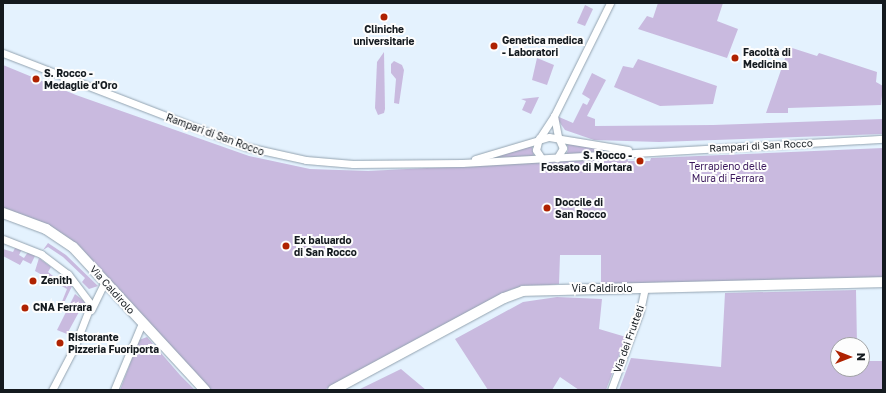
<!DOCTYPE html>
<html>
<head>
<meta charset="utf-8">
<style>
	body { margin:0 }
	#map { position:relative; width:886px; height:393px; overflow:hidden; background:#e4f2fe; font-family:"Golos Text",sans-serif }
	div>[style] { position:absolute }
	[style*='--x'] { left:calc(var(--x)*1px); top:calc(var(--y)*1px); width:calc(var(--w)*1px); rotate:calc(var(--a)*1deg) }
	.green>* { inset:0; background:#c9badf }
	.roads { filter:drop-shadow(0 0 1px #93a3b0) drop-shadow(0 0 1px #93a3b0) }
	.minor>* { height:7px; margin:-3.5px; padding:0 3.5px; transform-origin:3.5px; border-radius:3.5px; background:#fff }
	.secondary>* { height:10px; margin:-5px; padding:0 5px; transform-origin:5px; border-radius:5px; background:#fff }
	.dots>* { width:11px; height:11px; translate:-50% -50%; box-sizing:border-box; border:2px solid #fdfdfd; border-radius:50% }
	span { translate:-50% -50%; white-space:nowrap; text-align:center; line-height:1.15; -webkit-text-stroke:4px #fdfdfd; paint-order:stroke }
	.poi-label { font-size:10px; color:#141a1f; font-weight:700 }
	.left { translate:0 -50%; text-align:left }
	.right { translate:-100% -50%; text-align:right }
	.street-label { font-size:10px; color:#141a1f }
	.park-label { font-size:10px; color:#3c1a5d }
	.frame { position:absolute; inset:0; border:4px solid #141a1f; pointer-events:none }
	.north { position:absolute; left:830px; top:337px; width:40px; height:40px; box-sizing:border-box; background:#fdfdfd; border:1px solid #a0a2a4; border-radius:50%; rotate:90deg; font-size:11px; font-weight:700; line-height:16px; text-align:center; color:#141a1f }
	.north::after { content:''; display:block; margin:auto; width:14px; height:18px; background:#af2201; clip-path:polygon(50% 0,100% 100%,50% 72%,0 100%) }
</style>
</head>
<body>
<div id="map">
	<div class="green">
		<div style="clip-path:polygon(658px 3px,723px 3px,717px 21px,738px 29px,727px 58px,638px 29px,647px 16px,653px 18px)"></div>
		<div style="clip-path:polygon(585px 5px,593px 9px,585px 26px,577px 23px)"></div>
		<div style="clip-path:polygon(789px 47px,817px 56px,819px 53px,877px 72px,876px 82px,883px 86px,881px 105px,788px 108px,788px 113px,766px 113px)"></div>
		<div style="clip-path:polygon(384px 52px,385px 109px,384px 113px,378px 115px,375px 108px,377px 62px)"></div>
		<div style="clip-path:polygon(537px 58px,554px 65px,547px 85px,532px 80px)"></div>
		<div style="clip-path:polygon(638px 59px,717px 86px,713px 104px,660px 106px,614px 87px,623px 66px,633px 68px)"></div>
		<div style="clip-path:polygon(394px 61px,402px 65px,404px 70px,399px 104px,394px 103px,396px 79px,391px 73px,391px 64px)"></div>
		<div style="clip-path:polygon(3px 65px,76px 95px,249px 156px,310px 169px,368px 171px,627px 158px,628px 161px,650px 161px,651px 158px,883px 148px,883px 278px,601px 284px,601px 255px,560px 255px,559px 284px,512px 289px,324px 390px,211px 390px,188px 368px,80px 247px,3px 210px)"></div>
		<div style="clip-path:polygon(592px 73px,606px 80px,587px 116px,595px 119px,595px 126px,713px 125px,883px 119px,883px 134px,659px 142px,594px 140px,565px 130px,558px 120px,559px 117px,573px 123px,583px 103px,587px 105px,590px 99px,582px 94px)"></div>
		<div style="clip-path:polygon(539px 97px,531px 114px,522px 110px,526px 101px,521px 99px)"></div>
		<div style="clip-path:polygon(567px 144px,616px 151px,566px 155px,568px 150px)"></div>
		<div style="clip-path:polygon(532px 146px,534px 156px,491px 158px)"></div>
		<div style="clip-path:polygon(48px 243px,66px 255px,98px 286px,89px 289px,82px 282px,85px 278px,63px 257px,48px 247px,43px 250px)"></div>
		<div style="clip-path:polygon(16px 246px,22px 249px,19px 255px,24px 258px,28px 252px,35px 256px,31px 264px,23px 260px,20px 265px,3px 256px,3px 249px,13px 252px)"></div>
		<div style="clip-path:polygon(39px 258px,51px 267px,48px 272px,67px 287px,71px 282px,73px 284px,63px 305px,61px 304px,67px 289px,35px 271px)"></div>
		<div style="clip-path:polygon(856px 290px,857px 345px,838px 345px,838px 369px,862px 369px,862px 361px,883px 361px,883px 390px,619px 390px,631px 358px,721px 367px,725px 293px)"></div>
		<div style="clip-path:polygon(75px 294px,89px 305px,86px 312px,80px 310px,67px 334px,57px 330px)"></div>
		<div style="clip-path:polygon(557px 297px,602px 299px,599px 329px,626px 337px,606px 390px,579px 390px,560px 377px,552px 390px,488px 390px,455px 339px,523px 302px)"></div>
		<div style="clip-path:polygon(147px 337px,180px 375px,195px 390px,120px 390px,139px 340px)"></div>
		<div style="clip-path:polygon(401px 369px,426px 390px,358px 390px)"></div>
	</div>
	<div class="roads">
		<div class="minor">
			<div style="--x:3;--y:53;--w:261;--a:21.1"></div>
			<div style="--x:247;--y:147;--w:60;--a:12.4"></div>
			<div style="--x:306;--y:160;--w:47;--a:4.9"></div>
			<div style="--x:353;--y:164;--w:109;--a:-0.5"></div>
			<div style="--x:462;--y:163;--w:422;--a:-3.3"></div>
			<div style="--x:554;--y:116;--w:21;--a:79"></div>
			<div style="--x:558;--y:137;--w:12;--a:66"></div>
			<div style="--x:563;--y:148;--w:12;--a:121"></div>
			<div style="--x:539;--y:138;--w:12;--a:104"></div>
			<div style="--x:536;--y:150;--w:11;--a:56"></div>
			<div style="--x:539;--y:139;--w:27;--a:-57"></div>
			<div style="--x:554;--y:116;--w:126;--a:-63.6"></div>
			<div style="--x:475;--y:159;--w:77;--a:-16.6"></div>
			<div style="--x:549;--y:137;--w:80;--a:9.3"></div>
			<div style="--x:3;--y:239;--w:41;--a:21.5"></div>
			<div style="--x:41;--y:254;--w:34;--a:37"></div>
			<div style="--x:68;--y:274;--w:38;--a:53"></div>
			<div style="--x:91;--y:304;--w:47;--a:111.1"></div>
			<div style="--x:74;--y:348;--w:47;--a:117.6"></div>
			<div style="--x:91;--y:310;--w:32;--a:-64"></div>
			<div style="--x:114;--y:390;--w:73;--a:-67.3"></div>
			<div style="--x:611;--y:390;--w:84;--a:-69.8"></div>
			<div style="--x:640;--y:311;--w:24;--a:-78"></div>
		</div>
		<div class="secondary">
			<div style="--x:3;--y:213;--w:46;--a:20.4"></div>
			<div style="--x:46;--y:229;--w:32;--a:34"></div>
			<div style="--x:73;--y:247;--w:195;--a:47.3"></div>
			<div style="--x:333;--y:390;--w:194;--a:-28.3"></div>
			<div style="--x:504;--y:298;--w:20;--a:-20"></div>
			<div style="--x:523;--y:291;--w:360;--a:-1.4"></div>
		</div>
	</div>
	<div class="dots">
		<div style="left:384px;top:17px;background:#af2201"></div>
		<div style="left:494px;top:46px;background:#af2201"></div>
		<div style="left:735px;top:58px;background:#af2201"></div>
		<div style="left:36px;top:79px;background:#af2201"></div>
		<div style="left:640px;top:161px;background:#af2201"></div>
		<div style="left:547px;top:208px;background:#af2201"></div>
		<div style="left:286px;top:246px;background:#af2201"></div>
		<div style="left:33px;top:281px;background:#af2201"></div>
		<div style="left:25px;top:308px;background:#af2201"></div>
		<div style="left:60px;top:343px;background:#af2201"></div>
	</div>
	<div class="poi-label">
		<span style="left:384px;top:35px">Cliniche<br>universitarie</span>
		<span class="left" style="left:502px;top:46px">Genetica medica<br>- Laboratori</span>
		<span class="left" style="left:743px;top:58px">Facoltà di<br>Medicina</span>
		<span class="left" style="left:44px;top:79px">S. Rocco -<br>Medaglie d'Oro</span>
		<span class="right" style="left:632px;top:161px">S. Rocco -<br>Fossato di Mortara</span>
		<span class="left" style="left:555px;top:208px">Doccile di<br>San Rocco</span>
		<span class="left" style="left:294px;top:246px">Ex baluardo<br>di San Rocco</span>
		<span class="left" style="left:41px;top:281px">Zenith</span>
		<span class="left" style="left:33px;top:308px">CNA Ferrara</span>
		<span class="left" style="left:68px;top:343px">Ristorante<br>Pizzeria Fuoriporta</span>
	</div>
	<div class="street-label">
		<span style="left:215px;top:135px;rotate:20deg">Rampari di San Rocco</span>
		<span style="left:761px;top:146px;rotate:-3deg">Rampari di San Rocco</span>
		<span style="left:602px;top:289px">Via Caldirolo</span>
		<span style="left:112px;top:290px;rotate:48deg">Via Caldirolo</span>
		<span style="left:629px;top:339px;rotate:-70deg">Via dei Frutteti</span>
	</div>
	<div class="park-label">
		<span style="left:728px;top:172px">Terrapieno delle<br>Mura di Ferrara</span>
	</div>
	<div class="frame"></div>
	<div class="north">N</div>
</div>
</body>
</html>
